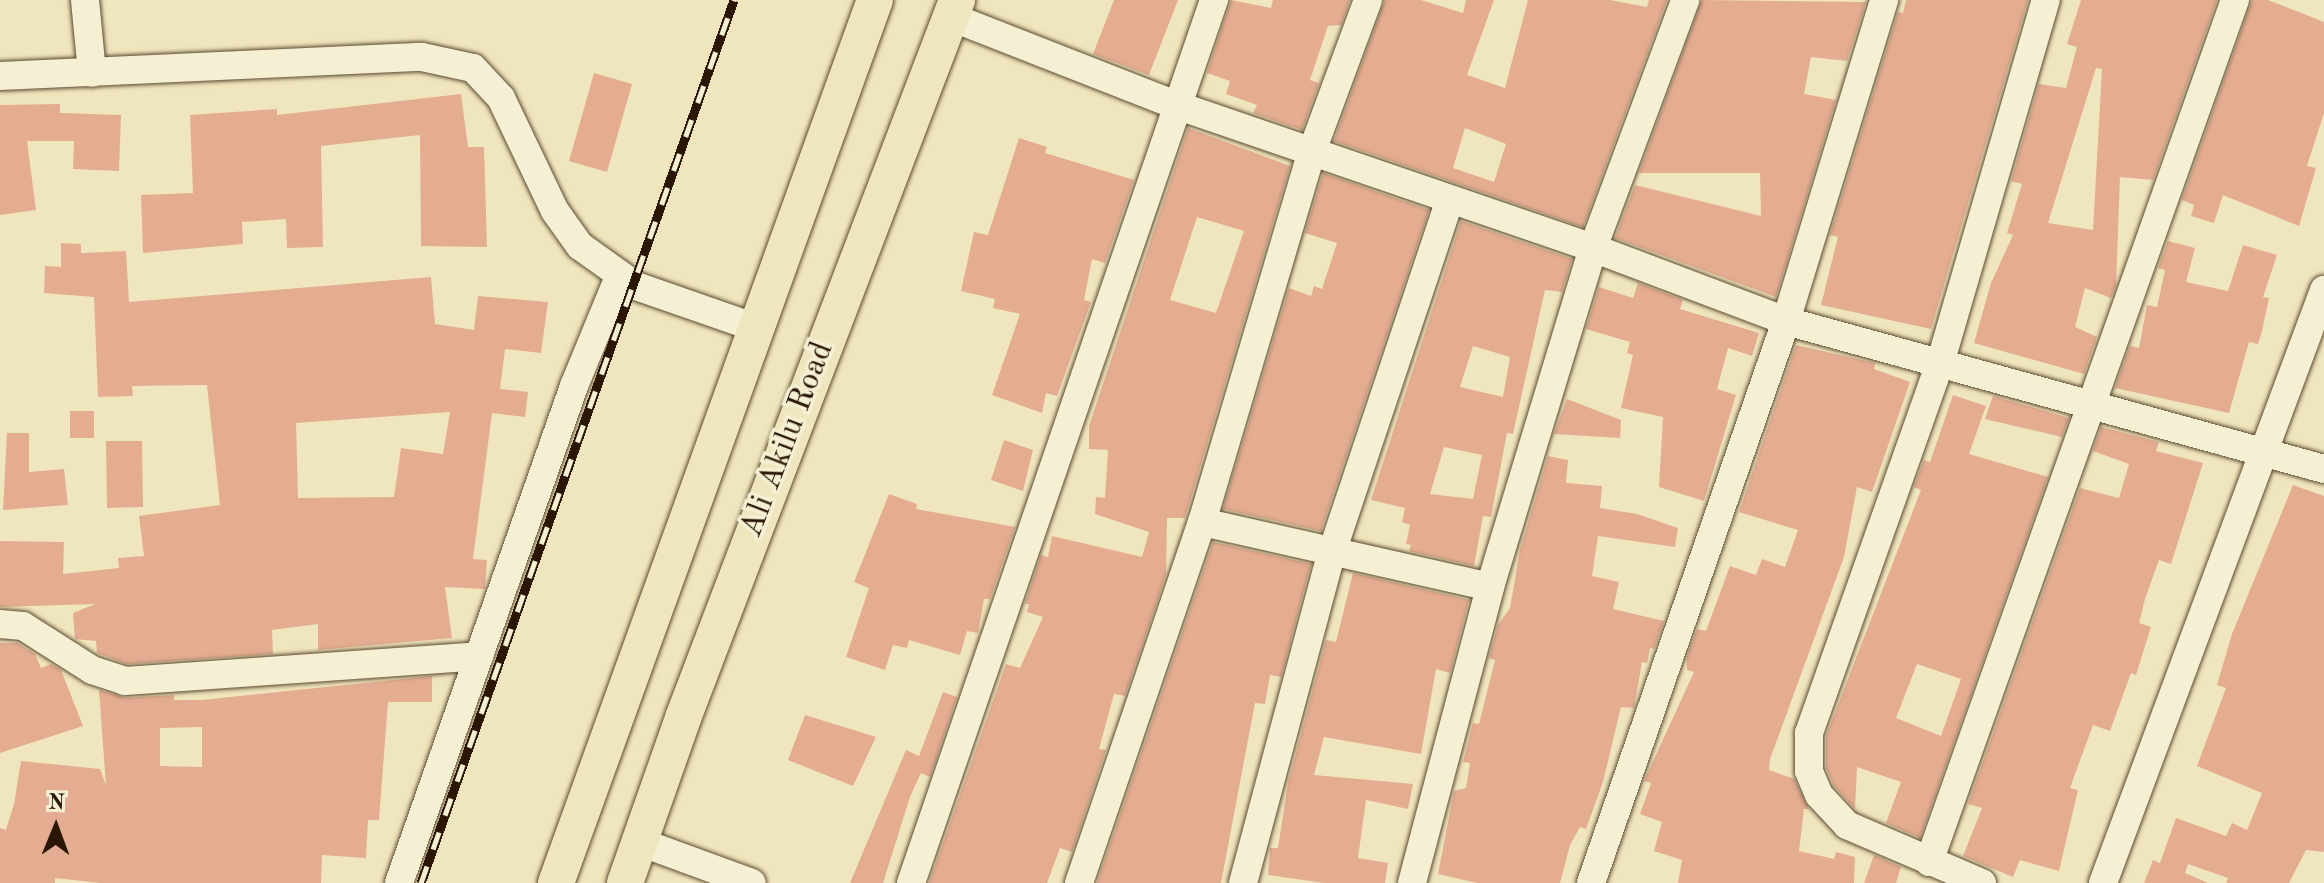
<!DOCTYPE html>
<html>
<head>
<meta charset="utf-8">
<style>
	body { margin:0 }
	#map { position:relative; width:2324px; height:883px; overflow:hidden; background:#f0e6bd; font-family:"Old Standard TT",serif }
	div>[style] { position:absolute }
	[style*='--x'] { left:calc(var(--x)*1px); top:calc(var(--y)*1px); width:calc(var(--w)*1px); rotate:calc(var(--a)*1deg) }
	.building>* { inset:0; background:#e4ad91 }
	.roads { filter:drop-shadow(0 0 2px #5c4a31) drop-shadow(0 0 2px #5c4a31) }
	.minor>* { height:28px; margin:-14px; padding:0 14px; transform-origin:14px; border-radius:14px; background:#f5efd4 }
	.major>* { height:36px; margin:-18px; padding:0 18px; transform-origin:18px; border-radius:18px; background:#f0e6bd }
	.rail>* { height:9px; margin-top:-4.5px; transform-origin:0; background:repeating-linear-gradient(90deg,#f5efd4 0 18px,#2b1602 0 36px); box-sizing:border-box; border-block:2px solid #2b1602 }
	span { translate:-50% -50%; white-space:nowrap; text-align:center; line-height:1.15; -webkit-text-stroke:7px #f5efd4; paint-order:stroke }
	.street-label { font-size:32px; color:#2b1602 }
	.north { position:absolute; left:16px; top:787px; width:80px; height:80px; -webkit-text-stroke:6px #f5efd4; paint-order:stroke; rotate:1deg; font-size:22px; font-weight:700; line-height:32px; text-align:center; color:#2b1602 }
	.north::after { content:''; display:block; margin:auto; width:28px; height:36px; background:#2b1602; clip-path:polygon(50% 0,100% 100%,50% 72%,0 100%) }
</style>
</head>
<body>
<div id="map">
	<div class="building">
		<div style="clip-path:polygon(1114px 0,1178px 0,1149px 75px,1093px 54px)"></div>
		<div style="clip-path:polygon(1231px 0,1271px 8px,1273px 0,1350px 0,1341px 25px,1328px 26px,1310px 80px,1319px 83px,1302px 130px,1253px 113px,1257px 105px,1226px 94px,1230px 81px,1207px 73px)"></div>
		<div style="clip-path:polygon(evenodd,1385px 0,1421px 0,1463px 13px,1466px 0,1494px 0,1467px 75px,1505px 88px,1528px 0,1610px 0,1647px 7px,1649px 0,1667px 0,1583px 227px,1334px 141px,1385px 0,1465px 128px,1506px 144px,1494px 182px,1453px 168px,1465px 128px)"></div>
		<div style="clip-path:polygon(1702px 0,1866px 2px,1847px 61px,1811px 57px,1804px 94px,1836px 100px,1776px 297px,1615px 238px,1635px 185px,1761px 216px,1760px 173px,1639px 173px)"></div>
		<div style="clip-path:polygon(1906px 0,2028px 0,1931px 329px,1821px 305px,1838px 237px,1830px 235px,1898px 12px,1903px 13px)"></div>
		<div style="clip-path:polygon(evenodd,2081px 0,2217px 0,2153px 180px,2120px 177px,2116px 286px,2111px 298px,2085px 288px,2075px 327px,2097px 337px,2084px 374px,1974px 343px,1991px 283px,2013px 235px,2007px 233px,2022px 184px,2011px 181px,2039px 84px,2066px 88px,2077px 47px,2067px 44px,2081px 0,2096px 68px,2102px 69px,2093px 230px,2048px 223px,2096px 68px)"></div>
		<div style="clip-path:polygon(2252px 0,2268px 0,2324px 22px,2324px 113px,2307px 166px,2316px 168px,2299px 226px,2223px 195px,2214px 223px,2191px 216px,2194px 205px,2182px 200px)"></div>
		<div style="clip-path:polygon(594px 73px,632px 84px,607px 172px,569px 161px)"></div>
		<div style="clip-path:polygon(461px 94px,468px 147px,484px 147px,487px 247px,421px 246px,420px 135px,321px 146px,323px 247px,287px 248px,286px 219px,242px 222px,243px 244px,143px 253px,141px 195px,193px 193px,190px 115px,277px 109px,277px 115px)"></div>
		<div style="clip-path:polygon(60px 104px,60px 113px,121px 115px,119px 171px,73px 169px,74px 141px,27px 141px,36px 210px,0 215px,0 105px)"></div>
		<div style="clip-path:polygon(evenodd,1188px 128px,1290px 166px,1185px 518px,1167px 518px,1166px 575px,1125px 696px,1114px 694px,1099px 749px,1106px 750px,1072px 852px,1060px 848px,1047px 883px,929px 883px,1006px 664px,1020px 668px,1043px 617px,1027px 612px,1029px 604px,1025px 604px,1041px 555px,1048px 557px,1052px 536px,1142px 557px,1149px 532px,1095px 514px,1096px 497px,1105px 498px,1108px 450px,1089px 449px,1089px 426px,1188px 128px,1197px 217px,1244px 231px,1216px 313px,1170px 300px,1197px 217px)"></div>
		<div style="clip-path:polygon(1019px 138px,1047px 147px,1045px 153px,1134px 180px,1105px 263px,1092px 259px,1084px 300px,1091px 302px,1057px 396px,1046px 393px,1042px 413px,992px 395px,1020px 314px,993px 308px,995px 299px,961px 291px,974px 232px,988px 235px)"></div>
		<div style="clip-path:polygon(1323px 173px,1429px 210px,1321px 531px,1223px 509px,1289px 288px,1311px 296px,1314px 286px,1322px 289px,1337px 243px,1305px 233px)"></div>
		<div style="clip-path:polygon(evenodd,1461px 221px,1572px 259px,1562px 292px,1545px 290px,1513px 434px,1507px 433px,1491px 517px,1483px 516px,1474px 566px,1409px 551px,1411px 545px,1406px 544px,1410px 525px,1402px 522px,1405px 508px,1371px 500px,1461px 221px,1473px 346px,1510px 357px,1503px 397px,1460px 387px,1473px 346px,1461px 221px,1444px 447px,1482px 455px,1473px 499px,1430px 494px,1444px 447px)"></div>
		<div style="clip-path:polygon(2168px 241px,2195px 248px,2186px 282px,2228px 291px,2243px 245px,2277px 255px,2263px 297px,2269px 298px,2262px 331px,2258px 344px,2249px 342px,2229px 413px,2115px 388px,2130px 346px,2139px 348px,2147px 305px,2157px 307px,2165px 270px,2158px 268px)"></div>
		<div style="clip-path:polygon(evenodd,61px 243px,81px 244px,81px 253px,126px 251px,129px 302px,431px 277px,435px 324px,474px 330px,478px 296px,548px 302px,541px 353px,505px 349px,500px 389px,528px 392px,525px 417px,492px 413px,473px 559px,487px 560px,485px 589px,445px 587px,452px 638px,318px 650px,318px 624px,272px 630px,273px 654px,127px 664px,97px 653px,96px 641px,75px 639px,73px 613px,95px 604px,0 607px,0 541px,64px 542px,63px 574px,119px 568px,118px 558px,144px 556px,139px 516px,220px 505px,207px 385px,132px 386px,133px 396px,98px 397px,94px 297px,44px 293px,45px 266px,61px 267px,61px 243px,450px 412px,443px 454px,401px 448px,394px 497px,298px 498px,296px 423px,450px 412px)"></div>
		<div style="clip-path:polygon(1638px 283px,1683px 300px,1680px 309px,1759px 333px,1752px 356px,1728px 348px,1717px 389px,1736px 395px,1704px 501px,1659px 487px,1663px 417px,1621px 408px,1633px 355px,1627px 353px,1630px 342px,1586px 329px,1599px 287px,1633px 298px)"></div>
		<div style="clip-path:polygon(1796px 345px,1875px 363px,1874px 369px,1910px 382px,1872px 492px,1857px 487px,1844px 557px,1770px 759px,1769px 770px,1794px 779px,1809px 809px,1804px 809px,1799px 851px,1834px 859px,1836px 852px,1855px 857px,1854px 883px,1678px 883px,1682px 860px,1654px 851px,1662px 822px,1640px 814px,1651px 783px,1644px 781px,1694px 672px,1687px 670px,1687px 657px,1697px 629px,1706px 631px,1730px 566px,1756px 575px,1762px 559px,1785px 567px,1798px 530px,1739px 512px)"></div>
		<div style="clip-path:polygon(evenodd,1953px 395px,1986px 406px,1969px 454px,2048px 477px,1920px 838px,1886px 823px,1901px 782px,1857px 767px,1855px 809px,1834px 786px,1826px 768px,1826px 736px,1921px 490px,1914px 487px,1924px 460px,1930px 462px,1953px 395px,1917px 664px,1961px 679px,1941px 736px,1896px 718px,1917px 664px)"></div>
		<div style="clip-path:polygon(1993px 396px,2069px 418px,2062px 437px,1985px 419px)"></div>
		<div style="clip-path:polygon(1567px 399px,1621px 420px,1620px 438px,1554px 434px)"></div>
		<div style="clip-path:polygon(70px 411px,94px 411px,94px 438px,70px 438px)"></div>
		<div style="clip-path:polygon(2101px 427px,2159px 442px,2156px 451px,2203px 463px,2171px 564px,2159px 560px,2145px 599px,2139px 623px,2151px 627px,2136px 675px,2131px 673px,2110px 731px,2093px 725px,2070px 788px,2078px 790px,2059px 871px,2020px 860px,2013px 877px,1963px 856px,1982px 808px,1968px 804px,2080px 488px,2119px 498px,2129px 464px,2093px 451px)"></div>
		<div style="clip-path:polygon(7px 433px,29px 433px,29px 472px,64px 469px,68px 505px,3px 510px)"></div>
		<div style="clip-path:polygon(1004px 440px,1033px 450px,1023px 491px,991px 480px)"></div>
		<div style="clip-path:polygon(106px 441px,142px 441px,143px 507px,107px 508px)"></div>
		<div style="clip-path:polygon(1548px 456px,1568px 460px,1566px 483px,1602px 486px,1600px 508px,1637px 514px,1678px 528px,1675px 547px,1598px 536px,1592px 576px,1619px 582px,1613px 609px,1664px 621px,1654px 649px,1650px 648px,1647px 663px,1642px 662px,1634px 708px,1621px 707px,1603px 782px,1586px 829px,1580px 827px,1570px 845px,1560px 883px,1477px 883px,1438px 874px,1454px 791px,1466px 788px,1470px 763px,1463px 762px,1473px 723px,1479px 724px,1495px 660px,1489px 658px,1498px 625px,1510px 608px,1520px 550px)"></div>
		<div style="clip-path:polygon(2293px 485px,2324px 496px,2324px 852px,2306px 850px,2289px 883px,2226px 883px,2228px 878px,2188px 864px,2185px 873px,2208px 883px,2144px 883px,2153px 860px,2160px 863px,2176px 818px,2226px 836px,2232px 823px,2247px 830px,2262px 793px,2197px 766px,2226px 688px,2217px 685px,2232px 634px)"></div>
		<div style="clip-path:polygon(889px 494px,917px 504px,916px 509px,1015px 527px,990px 599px,984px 599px,978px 633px,967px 631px,960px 655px,909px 640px,907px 648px,893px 645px,885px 670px,846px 657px,869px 588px,854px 582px)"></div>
		<div style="clip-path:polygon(1213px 542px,1311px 564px,1281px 677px,1270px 675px,1265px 704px,1255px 703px,1221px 883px,1097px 883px)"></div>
		<div style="clip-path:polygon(1353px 573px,1469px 600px,1450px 673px,1436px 669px,1421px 754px,1324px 737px,1314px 775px,1413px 784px,1408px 809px,1366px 800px,1358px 858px,1388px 863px,1385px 883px,1324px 883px,1268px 875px,1270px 848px,1278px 848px,1288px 783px,1326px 640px,1336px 642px)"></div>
		<div style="clip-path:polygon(0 643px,17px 643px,35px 654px,41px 668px,51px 664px,61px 670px,83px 726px,0 753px)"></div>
		<div style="clip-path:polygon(evenodd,432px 676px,432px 702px,388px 702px,379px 820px,368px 820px,366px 858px,322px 855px,321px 883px,100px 883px,55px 878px,55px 883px,0 883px,0 828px,6px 830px,14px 804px,21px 761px,100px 769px,106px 785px,99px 690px,126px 698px,174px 695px,174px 700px,202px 700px,432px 676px,202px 727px,202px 767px,160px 766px,160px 728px,202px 727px)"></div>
		<div style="clip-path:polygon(943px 692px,957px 697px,930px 777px,921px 773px,910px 797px,883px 883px,850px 883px,906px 750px,919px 756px)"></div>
		<div style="clip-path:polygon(805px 715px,876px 737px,853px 786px,788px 760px)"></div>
		<div style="clip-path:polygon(1874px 855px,1901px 867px,1896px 883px,1864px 883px)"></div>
	</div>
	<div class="roads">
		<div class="minor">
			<div style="--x:85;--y:0;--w:73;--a:84.5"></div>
			<div style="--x:951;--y:17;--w:242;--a:21.4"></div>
			<div style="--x:1176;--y:105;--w:441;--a:18.9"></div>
			<div style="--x:1593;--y:248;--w:206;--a:20.7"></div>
			<div style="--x:1786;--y:321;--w:558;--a:15.38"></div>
			<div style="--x:0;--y:76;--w:422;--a:-2.6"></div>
			<div style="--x:422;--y:57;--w:52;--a:12.2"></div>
			<div style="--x:473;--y:68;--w:41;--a:47"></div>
			<div style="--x:501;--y:98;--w:125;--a:64.5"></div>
			<div style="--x:555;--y:211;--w:43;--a:54.5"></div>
			<div style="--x:580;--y:246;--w:69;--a:35.5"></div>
			<div style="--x:636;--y:286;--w:125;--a:19.2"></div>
			<div style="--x:1202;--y:522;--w:295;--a:12.7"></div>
			<div style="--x:0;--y:624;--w:23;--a:5"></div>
			<div style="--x:23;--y:626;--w:82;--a:32.5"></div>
			<div style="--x:92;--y:670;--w:35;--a:18"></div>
			<div style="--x:125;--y:681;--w:355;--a:-4"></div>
			<div style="--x:637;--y:841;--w:122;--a:20.1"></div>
			<div style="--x:1929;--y:862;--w:915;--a:-70.46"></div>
			<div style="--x:399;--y:883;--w:527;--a:-70.6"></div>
			<div style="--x:574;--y:386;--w:118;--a:-67.6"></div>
			<div style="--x:911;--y:883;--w:934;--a:-71.06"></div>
			<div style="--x:1079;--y:883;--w:381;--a:-71.2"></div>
			<div style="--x:1202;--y:522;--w:384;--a:-73.5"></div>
			<div style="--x:1311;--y:154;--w:164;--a:-69.7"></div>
			<div style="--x:1243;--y:883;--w:343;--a:-75"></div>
			<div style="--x:1332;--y:552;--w:371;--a:-71.5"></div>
			<div style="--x:1412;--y:883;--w:306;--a:-75.2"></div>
			<div style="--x:1490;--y:587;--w:354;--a:-73.1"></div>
			<div style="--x:1593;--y:248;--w:265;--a:-69.6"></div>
			<div style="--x:1591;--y:883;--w:595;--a:-70.86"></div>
			<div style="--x:1786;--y:321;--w:336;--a:-73"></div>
			<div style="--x:1982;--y:883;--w:147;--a:-156.8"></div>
			<div style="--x:1847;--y:825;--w:41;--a:-133"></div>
			<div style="--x:1819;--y:795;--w:26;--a:-113"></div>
			<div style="--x:1809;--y:771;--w:38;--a:-90"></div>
			<div style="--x:1809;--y:733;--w:392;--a:-70.5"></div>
			<div style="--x:1940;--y:364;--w:379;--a:-73.8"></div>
			<div style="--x:2103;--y:883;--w:633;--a:-69.56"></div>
		</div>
		<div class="major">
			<div style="--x:556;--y:883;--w:939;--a:-70.14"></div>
			<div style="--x:625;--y:883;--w:175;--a:-70.6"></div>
			<div style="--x:683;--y:718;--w:769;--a:-69.11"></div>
		</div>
	</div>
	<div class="rail">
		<div style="--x:421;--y:883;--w:937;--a:-70.48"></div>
	</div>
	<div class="street-label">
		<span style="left:788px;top:440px;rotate:-69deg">Ali Akilu Road</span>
	</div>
	<div class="north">N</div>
</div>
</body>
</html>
